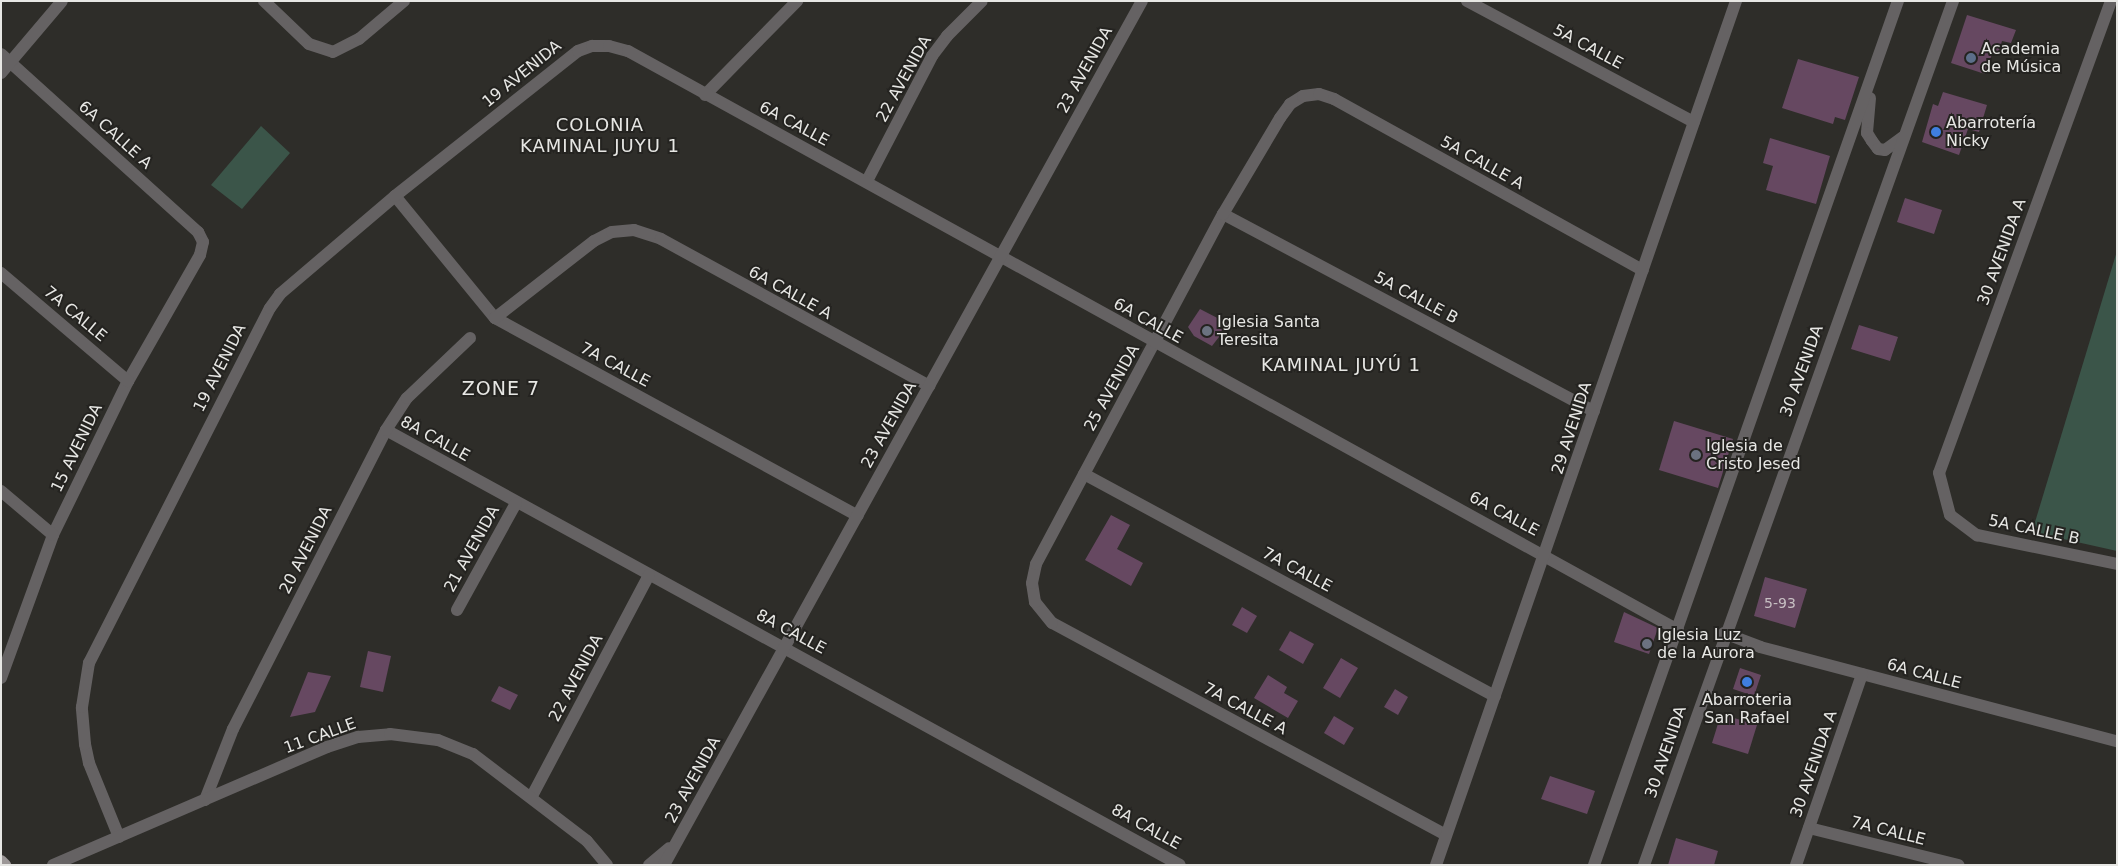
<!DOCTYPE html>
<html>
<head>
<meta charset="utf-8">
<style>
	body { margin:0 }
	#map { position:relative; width:2118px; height:866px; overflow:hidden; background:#2e2d29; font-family:"DejaVu Sans",sans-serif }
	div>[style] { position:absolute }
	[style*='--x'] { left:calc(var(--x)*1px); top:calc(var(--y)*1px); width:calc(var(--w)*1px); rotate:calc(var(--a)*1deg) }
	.green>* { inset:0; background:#3b5549 }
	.building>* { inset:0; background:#664861 }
	.minor>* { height:12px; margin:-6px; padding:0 6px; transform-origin:6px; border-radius:6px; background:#656263 }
	.major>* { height:12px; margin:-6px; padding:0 6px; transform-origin:6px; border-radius:6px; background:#9c9797 }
	.dots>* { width:14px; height:14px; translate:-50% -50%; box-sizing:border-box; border:2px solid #242320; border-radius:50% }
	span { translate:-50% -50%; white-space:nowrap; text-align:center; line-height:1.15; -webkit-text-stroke:4px #242320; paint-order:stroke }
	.number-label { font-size:14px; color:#c7bfc3 }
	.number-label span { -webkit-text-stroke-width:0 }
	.street-label { font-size:16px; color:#e7e7e4 }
	.poi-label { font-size:16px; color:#e7e7e4 }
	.left { translate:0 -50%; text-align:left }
	.neighbourhood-label { font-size:18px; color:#e7e7e4; letter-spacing:1px }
	.quarter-label { font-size:19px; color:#e7e7e4; letter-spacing:1px }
	.frame { position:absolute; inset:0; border:2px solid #e7e7e4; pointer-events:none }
</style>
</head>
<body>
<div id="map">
	<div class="green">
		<div style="clip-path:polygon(261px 126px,290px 153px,242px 209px,211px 185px)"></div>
		<div style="clip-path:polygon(2117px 251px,2117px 551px,2032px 532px)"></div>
	</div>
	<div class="building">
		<div style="clip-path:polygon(1967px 15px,2016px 30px,2011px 43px,2002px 41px,1998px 55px,1992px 54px,1985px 74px,1951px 63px)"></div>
		<div style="clip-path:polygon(1798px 59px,1859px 77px,1845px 120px,1835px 117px,1833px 124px,1782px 108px)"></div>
		<div style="clip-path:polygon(1943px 92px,1987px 105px,1979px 132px,1968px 129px,1959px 155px,1922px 142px,1933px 104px,1938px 106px)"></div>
		<div style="clip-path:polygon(1770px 138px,1830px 156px,1816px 204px,1766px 190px,1773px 166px,1763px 163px)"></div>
		<div style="clip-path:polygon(1905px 198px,1942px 210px,1934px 234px,1897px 222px)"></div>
		<div style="clip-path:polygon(1200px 309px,1229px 324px,1212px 346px,1194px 336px,1188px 327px)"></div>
		<div style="clip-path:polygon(1859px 325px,1898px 337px,1890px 361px,1851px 349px)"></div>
		<div style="clip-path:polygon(1674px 421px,1733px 439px,1718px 488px,1659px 470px)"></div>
		<div style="clip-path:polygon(1111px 515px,1130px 525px,1117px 549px,1143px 563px,1131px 586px,1085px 560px)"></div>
		<div style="clip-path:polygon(1765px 577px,1807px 589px,1795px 628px,1754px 616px)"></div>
		<div style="clip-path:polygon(1242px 607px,1257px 616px,1247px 633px,1232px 625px)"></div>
		<div style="clip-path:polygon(1624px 612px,1658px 628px,1649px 654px,1614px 642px)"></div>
		<div style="clip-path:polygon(1290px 631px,1314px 644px,1303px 664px,1279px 650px)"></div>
		<div style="clip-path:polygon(368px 651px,391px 656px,383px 692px,360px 687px)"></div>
		<div style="clip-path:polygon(1341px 658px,1358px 668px,1340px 698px,1323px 688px)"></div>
		<div style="clip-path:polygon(1740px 668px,1761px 675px,1754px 696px,1733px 689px)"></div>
		<div style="clip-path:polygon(308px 672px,331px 676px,315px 712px,290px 717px)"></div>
		<div style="clip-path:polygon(1268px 675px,1287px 687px,1284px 693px,1298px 701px,1288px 718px,1254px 698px)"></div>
		<div style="clip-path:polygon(499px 686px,518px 695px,510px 710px,491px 701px)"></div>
		<div style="clip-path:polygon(1395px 689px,1408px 697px,1398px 715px,1384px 707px)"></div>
		<div style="clip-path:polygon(1721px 714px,1757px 725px,1748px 754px,1712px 743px)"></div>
		<div style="clip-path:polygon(1334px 716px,1354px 728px,1344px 745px,1324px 733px)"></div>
		<div style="clip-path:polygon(1550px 776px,1595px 791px,1587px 814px,1541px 799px)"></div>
		<div style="clip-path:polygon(1676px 838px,1718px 851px,1714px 865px,1668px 865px)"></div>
	</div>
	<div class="minor">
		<div style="--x:264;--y:1;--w:62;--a:43.7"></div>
		<div style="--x:309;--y:44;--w:25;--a:18"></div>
		<div style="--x:333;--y:52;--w:29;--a:-27"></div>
		<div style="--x:359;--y:39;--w:59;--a:-40.2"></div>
		<div style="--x:1467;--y:1;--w:257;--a:28.1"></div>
		<div style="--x:2111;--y:1;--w:502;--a:110.02"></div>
		<div style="--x:1939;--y:473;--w:43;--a:75.3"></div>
		<div style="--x:1950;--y:515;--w:34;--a:37"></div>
		<div style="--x:1977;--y:535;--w:143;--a:11.7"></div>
		<div style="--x:1;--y:54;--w:266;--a:42.1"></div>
		<div style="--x:198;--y:232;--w:11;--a:63"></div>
		<div style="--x:203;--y:242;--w:13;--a:103"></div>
		<div style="--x:200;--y:255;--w:145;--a:119.7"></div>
		<div style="--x:128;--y:381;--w:171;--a:116"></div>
		<div style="--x:53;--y:535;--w:152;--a:110"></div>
		<div style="--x:1;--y:73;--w:94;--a:-49.7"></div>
		<div style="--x:705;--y:95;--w:132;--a:-45.6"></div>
		<div style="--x:1870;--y:98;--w:35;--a:95"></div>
		<div style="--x:1867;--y:133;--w:9;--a:58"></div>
		<div style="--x:1872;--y:141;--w:10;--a:53"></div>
		<div style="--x:1878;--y:149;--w:7;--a:8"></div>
		<div style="--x:1885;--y:150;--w:22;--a:-36"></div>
		<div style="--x:867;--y:181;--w:141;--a:-62.5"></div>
		<div style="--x:932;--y:56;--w:25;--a:-53"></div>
		<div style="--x:947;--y:36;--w:49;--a:-45"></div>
		<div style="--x:395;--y:196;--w:158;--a:50.7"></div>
		<div style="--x:495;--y:318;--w:413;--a:28.6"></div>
		<div style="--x:1223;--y:214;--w:420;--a:28"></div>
		<div style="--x:1;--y:273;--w:167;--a:40.4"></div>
		<div style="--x:495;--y:318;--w:125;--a:-37.9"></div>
		<div style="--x:594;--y:241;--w:20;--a:-27"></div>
		<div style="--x:612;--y:232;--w:22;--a:-5"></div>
		<div style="--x:634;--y:230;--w:28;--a:18"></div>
		<div style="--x:661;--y:239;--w:306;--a:28.7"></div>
		<div style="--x:386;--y:430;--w:905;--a:28.72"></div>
		<div style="--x:1084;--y:474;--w:467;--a:28.4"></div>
		<div style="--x:1;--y:491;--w:68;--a:40.2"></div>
		<div style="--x:457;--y:610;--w:122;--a:-61.1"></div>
		<div style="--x:1724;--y:633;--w:39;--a:21"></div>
		<div style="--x:1760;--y:647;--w:369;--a:14.8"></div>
		<div style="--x:532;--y:796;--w:250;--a:-62.1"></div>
		<div style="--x:205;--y:800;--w:76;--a:-68.5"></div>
		<div style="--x:233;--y:729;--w:336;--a:-62.9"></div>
		<div style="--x:386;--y:430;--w:38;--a:-57"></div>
		<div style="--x:407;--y:398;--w:87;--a:-43.6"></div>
		<div style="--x:1809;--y:828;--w:154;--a:13.9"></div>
		<div style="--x:1446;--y:835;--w:447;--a:-151.7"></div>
		<div style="--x:1052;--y:623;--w:27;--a:-129"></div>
		<div style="--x:1035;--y:602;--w:19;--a:-99"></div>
		<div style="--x:1032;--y:583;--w:19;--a:-78"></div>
		<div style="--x:1036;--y:564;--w:397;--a:-61.9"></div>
		<div style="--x:1223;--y:214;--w:112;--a:-59.3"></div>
		<div style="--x:1280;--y:118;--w:17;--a:-54"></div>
		<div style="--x:1290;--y:104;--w:15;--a:-32"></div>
		<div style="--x:1303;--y:96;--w:16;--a:-7"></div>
		<div style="--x:1319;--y:94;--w:16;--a:18"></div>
		<div style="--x:1334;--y:99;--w:353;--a:29"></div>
		<div style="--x:119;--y:837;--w:80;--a:-112.1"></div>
		<div style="--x:89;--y:763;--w:19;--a:-102"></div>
		<div style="--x:85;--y:744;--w:37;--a:-95"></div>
		<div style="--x:82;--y:707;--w:45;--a:-81"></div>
		<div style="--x:89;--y:663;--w:398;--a:-63"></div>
		<div style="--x:270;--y:308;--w:17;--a:-54"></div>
		<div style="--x:280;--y:294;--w:151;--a:-40.4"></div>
		<div style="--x:395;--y:196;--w:233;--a:-38.4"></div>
		<div style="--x:578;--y:51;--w:15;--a:-20"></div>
		<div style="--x:592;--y:46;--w:17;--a:0"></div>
		<div style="--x:609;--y:46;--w:20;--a:15"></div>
		<div style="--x:628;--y:51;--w:1199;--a:28.87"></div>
		<div style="--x:53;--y:865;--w:298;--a:-23.3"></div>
		<div style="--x:327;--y:747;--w:33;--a:-18"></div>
		<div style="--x:358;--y:737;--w:32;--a:-5"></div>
		<div style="--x:390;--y:734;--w:48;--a:7.1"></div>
		<div style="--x:438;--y:740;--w:38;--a:22"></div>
		<div style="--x:473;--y:754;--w:143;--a:37.3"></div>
		<div style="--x:587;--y:841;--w:31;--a:50"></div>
		<div style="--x:649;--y:865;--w:26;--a:-40"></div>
		<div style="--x:664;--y:865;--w:987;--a:-61.05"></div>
		<div style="--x:1436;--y:865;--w:915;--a:-70.85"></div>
		<div style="--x:1594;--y:865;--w:916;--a:-70.62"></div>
		<div style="--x:1644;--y:865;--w:918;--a:-70.32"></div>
		<div style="--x:1796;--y:865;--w:202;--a:-70.9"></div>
	</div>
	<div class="major">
		<div style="--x:1;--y:861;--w:6;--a:45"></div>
	</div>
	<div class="dots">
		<div style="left:1971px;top:58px;background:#5c6f8a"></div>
		<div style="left:1936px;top:132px;background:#3f7fe0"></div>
		<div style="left:1207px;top:331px;background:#6b7280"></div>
		<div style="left:1696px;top:455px;background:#6b7280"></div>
		<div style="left:1647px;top:644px;background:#6b7280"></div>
		<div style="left:1747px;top:682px;background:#3f7fe0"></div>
	</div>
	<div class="number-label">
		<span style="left:1780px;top:603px">5-93</span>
	</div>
	<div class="street-label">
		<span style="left:1588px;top:47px;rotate:28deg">5A CALLE</span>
		<span style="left:1085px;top:70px;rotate:-61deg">23 AVENIDA</span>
		<span style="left:522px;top:74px;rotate:-39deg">19 AVENIDA</span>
		<span style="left:904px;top:79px;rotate:-61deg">22 AVENIDA</span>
		<span style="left:794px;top:124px;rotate:28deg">6A CALLE</span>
		<span style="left:115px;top:135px;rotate:42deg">6A CALLE A</span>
		<span style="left:1482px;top:163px;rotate:29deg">5A CALLE A</span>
		<span style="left:2002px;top:252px;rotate:-70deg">30 AVENIDA A</span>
		<span style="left:790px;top:293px;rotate:29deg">6A CALLE A</span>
		<span style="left:1416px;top:298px;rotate:28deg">5A CALLE B</span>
		<span style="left:75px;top:314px;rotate:40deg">7A CALLE</span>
		<span style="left:1148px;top:321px;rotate:29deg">6A CALLE</span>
		<span style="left:615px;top:365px;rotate:28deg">7A CALLE</span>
		<span style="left:220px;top:368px;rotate:-63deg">19 AVENIDA</span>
		<span style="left:1802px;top:371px;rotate:-70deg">30 AVENIDA</span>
		<span style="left:1112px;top:388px;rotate:-61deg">25 AVENIDA</span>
		<span style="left:889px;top:425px;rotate:-61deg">23 AVENIDA</span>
		<span style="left:1572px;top:428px;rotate:-72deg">29 AVENIDA</span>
		<span style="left:435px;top:439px;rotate:29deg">8A CALLE</span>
		<span style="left:77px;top:448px;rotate:-64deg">15 AVENIDA</span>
		<span style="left:1504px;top:514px;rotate:28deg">6A CALLE</span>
		<span style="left:2034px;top:530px;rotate:12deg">5A CALLE B</span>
		<span style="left:472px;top:549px;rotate:-61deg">21 AVENIDA</span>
		<span style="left:306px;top:550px;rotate:-63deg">20 AVENIDA</span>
		<span style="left:1297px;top:570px;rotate:28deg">7A CALLE</span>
		<span style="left:791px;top:632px;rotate:28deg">8A CALLE</span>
		<span style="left:1924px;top:674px;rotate:15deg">6A CALLE</span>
		<span style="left:576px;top:678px;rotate:-62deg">22 AVENIDA</span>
		<span style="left:1245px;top:709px;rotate:28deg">7A CALLE A</span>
		<span style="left:320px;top:736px;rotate:-20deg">11 CALLE</span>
		<span style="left:1666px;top:752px;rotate:-71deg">30 AVENIDA</span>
		<span style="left:1814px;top:764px;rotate:-71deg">30 AVENIDA A</span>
		<span style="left:693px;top:780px;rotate:-61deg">23 AVENIDA</span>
		<span style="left:1146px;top:827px;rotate:29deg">8A CALLE</span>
		<span style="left:1888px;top:831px;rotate:14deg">7A CALLE</span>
	</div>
	<div class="poi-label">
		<span class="left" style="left:1981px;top:58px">Academia<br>de Música</span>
		<span class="left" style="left:1946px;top:132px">Abarrotería<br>Nicky</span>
		<span class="left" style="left:1217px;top:331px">Iglesia Santa<br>Teresita</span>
		<span class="left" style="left:1706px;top:455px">Iglesia de<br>Cristo Jesed</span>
		<span class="left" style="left:1657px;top:644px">Iglesia Luz<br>de la Aurora</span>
		<span style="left:1747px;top:709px">Abarroteria<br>San Rafael</span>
	</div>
	<div class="neighbourhood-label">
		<span style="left:600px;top:136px">COLONIA<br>KAMINAL JUYU 1</span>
		<span style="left:1341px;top:365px">KAMINAL JUYÚ 1</span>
	</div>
	<div class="quarter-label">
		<span style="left:501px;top:389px">ZONE 7</span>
	</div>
	<div class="frame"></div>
</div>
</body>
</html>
